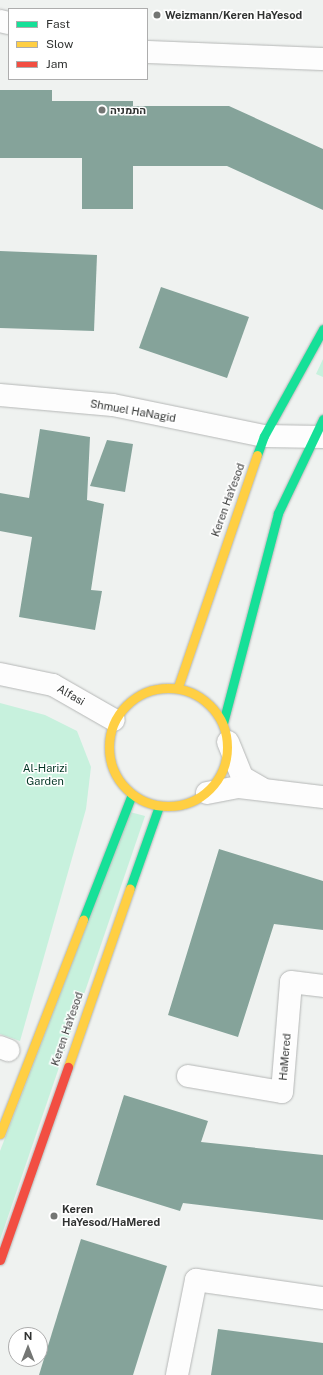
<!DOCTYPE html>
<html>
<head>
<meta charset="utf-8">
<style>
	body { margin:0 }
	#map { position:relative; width:323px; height:1375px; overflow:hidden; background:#eff2f0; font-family:"Public Sans",Heebo,sans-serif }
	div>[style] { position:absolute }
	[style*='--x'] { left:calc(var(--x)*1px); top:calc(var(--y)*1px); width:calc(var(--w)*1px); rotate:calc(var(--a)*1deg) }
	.green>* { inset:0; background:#c7f1dd }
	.building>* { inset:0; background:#85a39a }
	.roads { filter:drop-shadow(0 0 1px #b5b7b6) drop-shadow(0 0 1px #b5b7b6) }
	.street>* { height:22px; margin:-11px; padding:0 11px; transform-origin:11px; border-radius:11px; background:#fdfdfd }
	.fast>* { height:9px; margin:-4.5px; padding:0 4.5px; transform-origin:4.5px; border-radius:4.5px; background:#16e098 }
	.slow>* { height:9px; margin:-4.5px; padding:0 4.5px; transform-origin:4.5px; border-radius:4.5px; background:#ffcf43 }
	.slow>.ring { margin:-4.5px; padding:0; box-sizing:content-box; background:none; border:9px solid #ffcf43; border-radius:50% }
	.jam>* { height:9px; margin:-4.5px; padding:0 4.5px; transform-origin:4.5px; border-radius:4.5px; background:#f24e42 }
	.dots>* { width:11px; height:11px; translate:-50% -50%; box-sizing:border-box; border:2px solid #fff; border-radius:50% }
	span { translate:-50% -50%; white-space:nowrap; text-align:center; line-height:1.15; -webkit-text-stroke:3px #fff; paint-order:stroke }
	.poi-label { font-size:11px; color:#313332; font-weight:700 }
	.left { translate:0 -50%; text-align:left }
	.street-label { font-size:11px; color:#313332 }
	.park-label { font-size:11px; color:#003422 }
	.legend { position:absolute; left:8px; top:8px; width:140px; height:72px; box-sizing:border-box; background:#fff; border:1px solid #adadad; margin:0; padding:5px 7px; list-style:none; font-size:12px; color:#313332 }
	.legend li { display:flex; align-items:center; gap:8px; height:20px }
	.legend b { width:20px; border:1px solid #adadad }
	.north { position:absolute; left:8px; top:1327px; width:40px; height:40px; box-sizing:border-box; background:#fff; border:1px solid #adadad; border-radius:50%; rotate:0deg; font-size:11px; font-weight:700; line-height:16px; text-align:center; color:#313332 }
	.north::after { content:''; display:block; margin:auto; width:14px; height:18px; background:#747674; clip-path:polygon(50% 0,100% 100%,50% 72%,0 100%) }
</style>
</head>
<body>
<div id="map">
	<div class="green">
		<div style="clip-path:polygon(323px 359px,323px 377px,316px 374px)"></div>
		<div style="clip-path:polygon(0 703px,45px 715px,77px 731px,91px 767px,86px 809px,20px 1041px,0 1034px)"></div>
		<div style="clip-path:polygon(130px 812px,145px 816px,0 1240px,0 1151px)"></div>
	</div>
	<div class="building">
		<div style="clip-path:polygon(0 90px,52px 90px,52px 101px,133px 101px,133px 106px,229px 106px,323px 149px,323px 210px,227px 166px,133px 166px,133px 209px,82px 209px,82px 158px,0 158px)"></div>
		<div style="clip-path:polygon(0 251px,97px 255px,94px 331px,0 328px)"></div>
		<div style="clip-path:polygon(161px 287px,249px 317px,227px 378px,139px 348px)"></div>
		<div style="clip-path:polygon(40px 429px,90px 437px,87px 500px,104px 504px,91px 590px,102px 591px,95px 630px,19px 617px,32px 537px,0 531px,0 493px,29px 498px)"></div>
		<div style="clip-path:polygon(107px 440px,133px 444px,125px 492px,90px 486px)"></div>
		<div style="clip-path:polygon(219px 849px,323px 881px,323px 930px,274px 924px,238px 1037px,168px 1015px)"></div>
		<div style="clip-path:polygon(124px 1095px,208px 1121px,201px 1142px,323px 1155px,323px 1220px,183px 1203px,180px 1211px,96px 1185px)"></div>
		<div style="clip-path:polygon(81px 1239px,167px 1266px,133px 1375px,39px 1375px)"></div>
		<div style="clip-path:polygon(218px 1329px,323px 1343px,323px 1375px,211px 1375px)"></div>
	</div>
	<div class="roads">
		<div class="street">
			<div style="--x:0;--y:21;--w:9;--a:13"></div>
			<div style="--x:147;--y:52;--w:176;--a:2.3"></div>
			<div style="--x:0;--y:395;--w:113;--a:5.1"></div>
			<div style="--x:113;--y:405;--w:154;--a:11.6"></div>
			<div style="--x:264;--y:436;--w:59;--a:1"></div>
			<div style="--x:0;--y:674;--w:54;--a:11.7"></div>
			<div style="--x:53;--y:685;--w:70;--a:29.8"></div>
			<div style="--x:228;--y:742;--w:38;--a:68"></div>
			<div style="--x:242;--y:777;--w:22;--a:30"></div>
			<div style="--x:207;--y:793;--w:33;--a:-11"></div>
			<div style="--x:239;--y:787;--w:85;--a:6.8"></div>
			<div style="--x:0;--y:1047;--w:9;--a:21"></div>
			<div style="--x:188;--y:1076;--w:95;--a:9.7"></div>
			<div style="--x:282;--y:1092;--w:110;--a:-85.3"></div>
			<div style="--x:291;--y:982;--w:32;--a:7"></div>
			<div style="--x:177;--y:1375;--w:97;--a:-78.7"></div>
			<div style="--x:196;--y:1280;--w:128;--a:8.1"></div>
		</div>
		<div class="fast">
			<div style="--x:257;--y:455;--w:20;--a:-70"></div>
			<div style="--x:264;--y:436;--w:122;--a:-61.1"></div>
			<div style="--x:223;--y:723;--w:217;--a:-75.3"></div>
			<div style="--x:278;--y:513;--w:104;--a:-64.4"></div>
			<div style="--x:130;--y:888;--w:87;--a:-70.5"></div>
			<div style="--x:83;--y:920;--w:135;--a:-68.7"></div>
		</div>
		<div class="slow">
			<div style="--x:178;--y:687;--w:245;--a:-71.2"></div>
			<div class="ring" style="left:109px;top:688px;width:109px;height:109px"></div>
			<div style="--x:68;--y:1067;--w:189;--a:-70.9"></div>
			<div style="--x:0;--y:1134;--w:230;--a:-68.8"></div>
		</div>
		<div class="jam">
			<div style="--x:0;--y:1260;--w:205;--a:-70.6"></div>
		</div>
	</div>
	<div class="dots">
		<div style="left:157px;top:15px;background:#747674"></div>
		<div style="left:102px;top:110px;background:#747674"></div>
		<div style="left:54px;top:1216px;background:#747674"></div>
	</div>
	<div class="poi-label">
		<span class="left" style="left:165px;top:15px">Weizmann/Keren HaYesod</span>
		<span class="left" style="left:110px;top:110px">התמניה</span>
		<span class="left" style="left:62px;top:1216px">Keren<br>HaYesod/HaMered</span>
	</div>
	<div class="street-label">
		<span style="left:133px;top:411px;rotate:10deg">Shmuel HaNagid</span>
		<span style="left:228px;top:500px;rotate:-70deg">Keren HaYesod</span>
		<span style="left:71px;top:695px;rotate:30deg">Alfasi</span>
		<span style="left:67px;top:1029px;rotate:-71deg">Keren HaYesod</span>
		<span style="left:285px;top:1057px;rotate:-85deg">HaMered</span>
	</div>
	<div class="park-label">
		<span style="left:45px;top:775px">Al-Harizi<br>Garden</span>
	</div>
	<ul class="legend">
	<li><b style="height:5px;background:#16e098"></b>Fast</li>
	<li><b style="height:5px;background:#ffcf43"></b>Slow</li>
	<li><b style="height:5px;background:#f24e42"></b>Jam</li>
	</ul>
	<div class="north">N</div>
</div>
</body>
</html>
